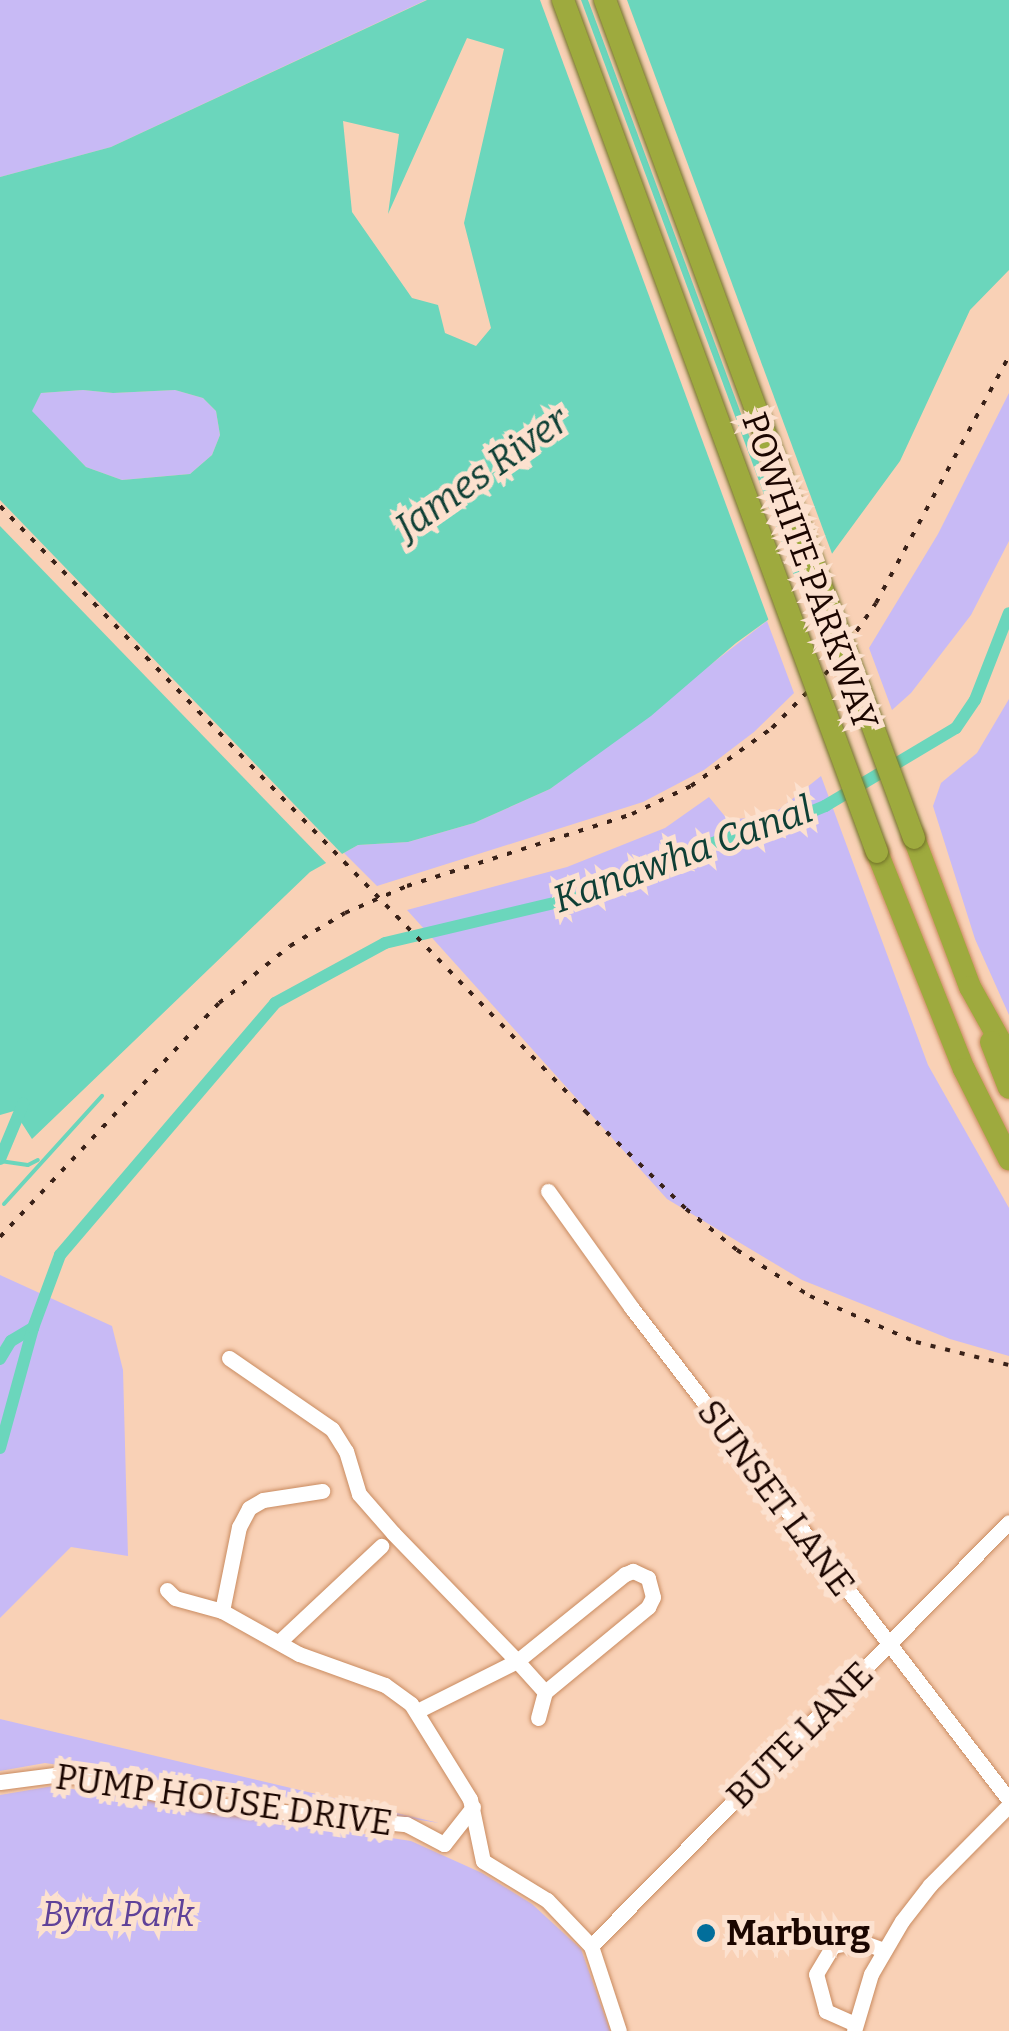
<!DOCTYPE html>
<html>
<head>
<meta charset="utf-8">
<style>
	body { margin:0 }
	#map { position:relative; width:1009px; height:2031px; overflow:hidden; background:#f9d1b6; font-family:Bitter,serif }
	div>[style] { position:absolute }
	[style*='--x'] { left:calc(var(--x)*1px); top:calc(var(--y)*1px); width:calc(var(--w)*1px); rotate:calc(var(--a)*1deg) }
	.green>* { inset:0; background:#c8baf5 }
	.water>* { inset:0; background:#6bd6bc }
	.pier>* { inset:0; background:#f9d1b6 }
	.stream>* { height:4px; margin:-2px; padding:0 2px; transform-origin:2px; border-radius:2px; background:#6bd6bc }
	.canal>* { height:12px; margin:-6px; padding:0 6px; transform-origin:6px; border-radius:6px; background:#6bd6bc }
	.roads { filter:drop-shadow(0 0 2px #c98b60) drop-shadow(0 0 2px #c98b60) }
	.minor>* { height:15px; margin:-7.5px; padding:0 7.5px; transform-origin:7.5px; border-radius:7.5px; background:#fff }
	.highway>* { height:22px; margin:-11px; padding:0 11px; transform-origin:11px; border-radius:11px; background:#9eaa3e }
	.rail>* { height:4px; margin-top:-2px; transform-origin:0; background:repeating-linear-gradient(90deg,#392118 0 5px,transparent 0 15px) }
	.bridges { filter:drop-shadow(0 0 2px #707128) drop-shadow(0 0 2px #707128) }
	.highway-bridge>* { height:22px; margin:-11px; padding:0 11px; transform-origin:11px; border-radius:11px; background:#9eaa3e }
	.dots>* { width:28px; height:28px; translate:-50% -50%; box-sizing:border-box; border:5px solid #fce1cf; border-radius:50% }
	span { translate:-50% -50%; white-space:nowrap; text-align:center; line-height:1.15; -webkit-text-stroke:10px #fce1cf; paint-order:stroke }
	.street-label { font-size:35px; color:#1b0600 }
	.park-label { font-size:35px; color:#5f4299; font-style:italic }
	.poi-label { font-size:35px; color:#1b0600; font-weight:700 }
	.left { translate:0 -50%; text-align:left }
	.water-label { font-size:38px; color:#0e3f35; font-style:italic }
</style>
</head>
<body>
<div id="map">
	<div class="green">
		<div style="clip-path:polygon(0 0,426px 0,111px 147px,0 177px)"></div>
		<div style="clip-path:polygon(83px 390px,113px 393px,175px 390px,203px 398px,216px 411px,220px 435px,212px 455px,190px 474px,122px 480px,86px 467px,31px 411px,41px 393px)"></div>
		<div style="clip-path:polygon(1009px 393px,1009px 541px,971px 615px,911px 693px,892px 710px,869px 648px,938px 534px)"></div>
		<div style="clip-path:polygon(767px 621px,794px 693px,754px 732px,704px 770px,643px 802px,377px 886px,344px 853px,358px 845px,408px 842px,474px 823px,550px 789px)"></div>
		<div style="clip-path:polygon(1009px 699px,1009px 1015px,975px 939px,933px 806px,941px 783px,977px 753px)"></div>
		<div style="clip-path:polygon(821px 776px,928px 1065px,1009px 1208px,1009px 1356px,950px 1339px,802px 1280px,667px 1199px,407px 910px,567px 867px,665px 828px,709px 797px,728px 820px,772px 815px)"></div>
		<div style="clip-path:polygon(0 1275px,112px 1326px,123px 1370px,128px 1556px,71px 1547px,0 1618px)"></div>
		<div style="clip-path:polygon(0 1719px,439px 1823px,45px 1763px,0 1771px)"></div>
		<div style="clip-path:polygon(53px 1786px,411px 1841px,482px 1873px,532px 1904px,581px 1949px,610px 2031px,0 2031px,0 1795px)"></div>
	</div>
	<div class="water">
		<div style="clip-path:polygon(evenodd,427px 0,1009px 0,1009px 270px,970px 310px,900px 461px,801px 596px,736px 643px,651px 716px,550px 789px,474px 823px,408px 842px,358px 845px,310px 872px,32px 1139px,14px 1111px,0 1115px,0 177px,111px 147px,427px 0,467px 38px,504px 49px,464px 223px,491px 328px,476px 346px,445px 333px,438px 305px,412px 298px,352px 212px,343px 121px,399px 134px,388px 214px,467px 38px,427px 0,83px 390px,113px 393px,175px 390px,203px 398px,216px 411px,220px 435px,212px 455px,190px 474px,122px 480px,86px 467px,32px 411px,41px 393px,83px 390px)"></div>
	</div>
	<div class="pier">
		<div style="clip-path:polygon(540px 0,581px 0,803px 600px,770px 624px)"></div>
		<div style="clip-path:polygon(588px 0,627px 0,834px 559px,808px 595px)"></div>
		<div style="clip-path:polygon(0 500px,346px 858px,330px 867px,0 526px)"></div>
	</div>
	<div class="stream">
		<div style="--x:0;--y:1161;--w:28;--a:8"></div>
		<div style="--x:28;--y:1165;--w:11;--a:-27"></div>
		<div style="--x:4;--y:1204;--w:146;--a:-47.8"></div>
	</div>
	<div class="canal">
		<div style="--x:0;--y:1159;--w:60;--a:-67.3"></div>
		<div style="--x:0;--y:1359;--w:21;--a:-59"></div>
		<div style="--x:11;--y:1341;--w:26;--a:-31"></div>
		<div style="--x:0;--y:1448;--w:124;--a:-74.6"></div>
		<div style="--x:33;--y:1328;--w:78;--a:-69.7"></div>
		<div style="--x:60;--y:1255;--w:331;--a:-49.5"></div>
		<div style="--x:275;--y:1003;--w:125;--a:-28.6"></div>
		<div style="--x:385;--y:943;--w:222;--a:-13.3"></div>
		<div style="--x:601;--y:892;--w:78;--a:-25.9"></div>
		<div style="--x:671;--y:858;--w:59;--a:-19.7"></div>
		<div style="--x:727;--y:838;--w:43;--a:-12.1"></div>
		<div style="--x:769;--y:829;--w:61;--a:-22.3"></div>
		<div style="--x:825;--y:806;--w:152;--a:-30.8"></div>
		<div style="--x:956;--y:728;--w:34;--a:-56"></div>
		<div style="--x:975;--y:700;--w:93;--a:-68.7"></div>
	</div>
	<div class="roads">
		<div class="minor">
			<div style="--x:548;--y:1191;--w:143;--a:54.4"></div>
			<div style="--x:631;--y:1307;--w:621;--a:52.52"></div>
			<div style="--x:229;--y:1358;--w:125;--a:34.6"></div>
			<div style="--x:332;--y:1429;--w:26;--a:58"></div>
			<div style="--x:346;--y:1451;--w:45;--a:73.2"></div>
			<div style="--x:359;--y:1494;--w:52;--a:48.9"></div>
			<div style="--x:393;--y:1533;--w:178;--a:45.9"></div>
			<div style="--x:517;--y:1661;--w:42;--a:47.9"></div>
			<div style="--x:545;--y:1692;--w:134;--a:-39.5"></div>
			<div style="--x:648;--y:1607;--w:11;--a:-63"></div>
			<div style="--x:653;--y:1597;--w:20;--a:-105"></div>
			<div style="--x:648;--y:1578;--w:17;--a:-155"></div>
			<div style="--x:633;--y:1571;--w:9;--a:159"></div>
			<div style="--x:625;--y:1574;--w:139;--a:141.1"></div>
			<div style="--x:517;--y:1661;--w:112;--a:153.4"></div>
			<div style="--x:167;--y:1590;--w:11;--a:45"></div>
			<div style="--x:175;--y:1598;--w:49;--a:15.5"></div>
			<div style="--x:222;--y:1611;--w:88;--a:29.2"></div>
			<div style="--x:299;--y:1654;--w:91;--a:19.8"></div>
			<div style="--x:385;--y:1685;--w:32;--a:36"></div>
			<div style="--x:411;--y:1704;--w:112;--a:58.2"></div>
			<div style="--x:470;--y:1799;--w:63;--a:78.2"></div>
			<div style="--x:483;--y:1861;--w:75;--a:31.4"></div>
			<div style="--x:547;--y:1900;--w:64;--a:46.3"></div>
			<div style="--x:591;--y:1946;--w:89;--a:71.8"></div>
			<div style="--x:222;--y:1611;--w:86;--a:-78.6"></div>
			<div style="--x:239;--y:1527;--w:21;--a:-62"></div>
			<div style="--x:249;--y:1508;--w:16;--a:-30"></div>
			<div style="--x:263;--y:1500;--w:60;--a:-8.7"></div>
			<div style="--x:280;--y:1641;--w:139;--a:-43.2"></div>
			<div style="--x:538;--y:1718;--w:27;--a:-75"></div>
			<div style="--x:0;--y:1782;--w:63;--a:-7.4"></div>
			<div style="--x:62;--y:1774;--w:155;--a:11.5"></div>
			<div style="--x:214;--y:1805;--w:193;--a:5.7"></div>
			<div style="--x:406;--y:1824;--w:43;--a:27.8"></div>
			<div style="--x:444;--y:1844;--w:47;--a:-51.9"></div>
			<div style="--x:591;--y:1946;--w:595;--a:-45.41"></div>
			<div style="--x:855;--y:2024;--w:32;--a:-156"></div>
			<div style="--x:826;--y:2011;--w:38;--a:-105"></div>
			<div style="--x:816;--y:1974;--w:33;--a:-59"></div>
			<div style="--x:833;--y:1946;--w:26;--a:-11"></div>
			<div style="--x:859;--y:1941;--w:27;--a:20"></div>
			<div style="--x:854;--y:2031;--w:59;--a:-73.4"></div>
			<div style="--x:871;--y:1974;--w:61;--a:-59.7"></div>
			<div style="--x:902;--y:1921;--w:46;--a:-52.1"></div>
			<div style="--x:930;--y:1885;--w:112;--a:-45.4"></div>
		</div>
		<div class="highway">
			<div style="--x:914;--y:838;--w:159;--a:69.4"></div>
			<div style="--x:970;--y:987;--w:80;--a:60.9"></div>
			<div style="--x:877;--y:852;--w:234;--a:68.2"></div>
			<div style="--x:964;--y:1069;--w:101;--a:63.4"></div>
			<div style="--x:991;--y:1042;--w:49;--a:68.6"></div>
		</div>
	</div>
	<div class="rail">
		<div style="--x:0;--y:506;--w:842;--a:45.96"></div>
		<div style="--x:585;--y:1111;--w:141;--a:44.1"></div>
		<div style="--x:686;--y:1209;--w:65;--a:38.8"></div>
		<div style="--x:737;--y:1250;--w:86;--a:32.2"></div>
		<div style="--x:810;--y:1296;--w:116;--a:23.5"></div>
		<div style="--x:916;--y:1342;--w:96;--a:13.9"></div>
		<div style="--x:0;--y:1237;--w:320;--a:-46.9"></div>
		<div style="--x:219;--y:1003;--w:91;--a:-38.8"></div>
		<div style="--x:290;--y:946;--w:64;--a:-31"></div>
		<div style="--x:345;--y:913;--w:68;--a:-23.5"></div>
		<div style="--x:407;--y:886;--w:236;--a:-17.7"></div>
		<div style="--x:632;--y:814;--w:65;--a:-25.4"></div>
		<div style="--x:691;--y:786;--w:100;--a:-35.6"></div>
		<div style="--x:772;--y:728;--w:84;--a:-45.5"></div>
		<div style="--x:831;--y:668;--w:79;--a:-55.3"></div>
		<div style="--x:876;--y:603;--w:281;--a:-61.7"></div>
	</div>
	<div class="bridges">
		<div class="highway-bridge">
			<div style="--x:563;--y:0;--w:908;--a:69.77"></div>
			<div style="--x:605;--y:0;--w:893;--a:69.76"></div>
		</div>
	</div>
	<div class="dots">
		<div style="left:706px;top:1933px;background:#026e9b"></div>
	</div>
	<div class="street-label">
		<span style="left:810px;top:571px;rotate:70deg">POWHITE PARKWAY</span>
		<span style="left:776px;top:1498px;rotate:53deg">SUNSET LANE</span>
		<span style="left:800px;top:1735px;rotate:-45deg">BUTE LANE</span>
		<span style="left:224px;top:1800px;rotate:8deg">PUMP HOUSE DRIVE</span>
	</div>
	<div class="park-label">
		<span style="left:118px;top:1914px">Byrd Park</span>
	</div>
	<div class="poi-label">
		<span class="left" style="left:726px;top:1933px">Marburg</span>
	</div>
	<div class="water-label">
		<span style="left:482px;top:474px;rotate:-35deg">James River</span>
		<span style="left:683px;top:855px;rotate:-20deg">Kanawha Canal</span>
	</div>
</div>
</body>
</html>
